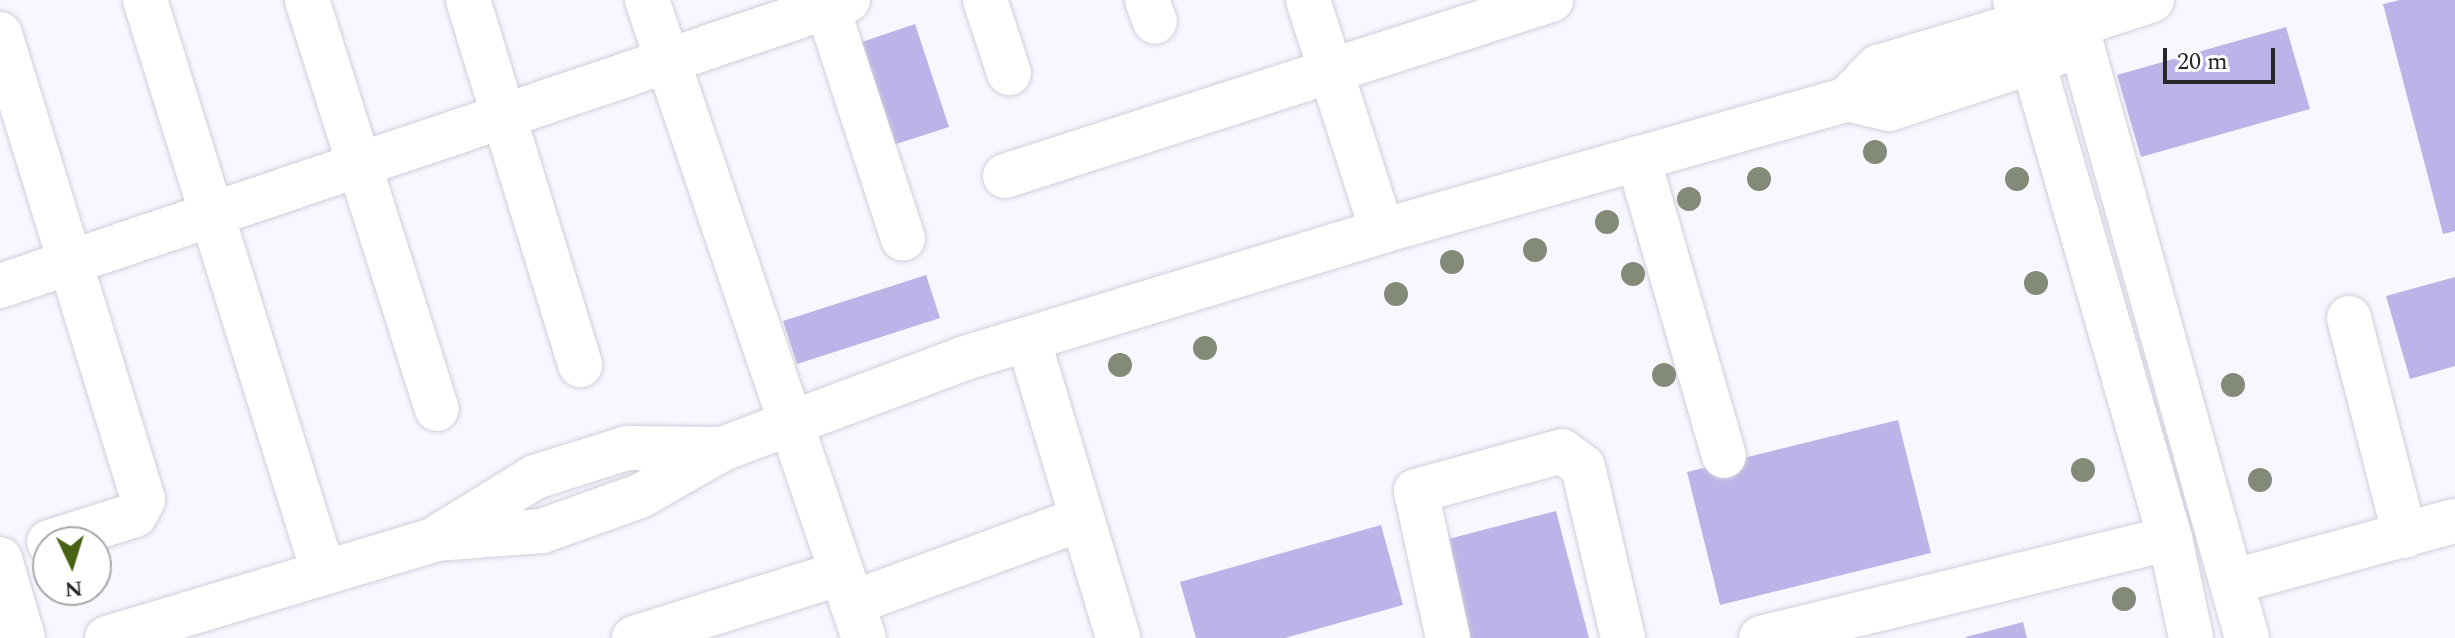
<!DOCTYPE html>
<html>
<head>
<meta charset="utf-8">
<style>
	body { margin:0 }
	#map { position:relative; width:2455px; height:638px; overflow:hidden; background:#f8f7ff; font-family:Spectral,serif }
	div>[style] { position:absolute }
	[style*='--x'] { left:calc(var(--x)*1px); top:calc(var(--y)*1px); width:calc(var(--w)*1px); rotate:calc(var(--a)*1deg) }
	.building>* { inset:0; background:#bdb3e8 }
	.roads { filter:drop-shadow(0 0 2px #d0cedb) drop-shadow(0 0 2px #d0cedb) }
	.minor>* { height:44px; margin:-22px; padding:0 22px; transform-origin:22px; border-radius:22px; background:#fff }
	.trees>* { width:24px; height:24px; margin:-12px; border-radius:50%; background:#838a78 }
	span { translate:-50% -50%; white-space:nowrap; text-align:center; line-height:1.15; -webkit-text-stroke:6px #fff; paint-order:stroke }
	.north { position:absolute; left:32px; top:526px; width:80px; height:80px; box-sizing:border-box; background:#fff; border:2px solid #a9a8aa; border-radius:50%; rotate:176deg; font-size:22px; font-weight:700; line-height:32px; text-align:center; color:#27262b }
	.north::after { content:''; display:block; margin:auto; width:28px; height:36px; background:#476212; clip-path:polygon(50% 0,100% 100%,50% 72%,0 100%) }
	.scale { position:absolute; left:2163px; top:48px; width:112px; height:36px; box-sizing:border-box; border:4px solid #27262b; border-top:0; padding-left:10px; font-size:24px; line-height:28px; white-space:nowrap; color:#27262b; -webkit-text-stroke:6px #fff; paint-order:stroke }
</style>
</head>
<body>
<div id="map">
	<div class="building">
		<div style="clip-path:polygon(2400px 0,2455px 0,2455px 231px,2443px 234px,2383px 4px)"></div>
		<div style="clip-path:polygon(915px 24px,949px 127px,887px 147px,853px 45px)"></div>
		<div style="clip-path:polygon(2286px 27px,2310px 109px,2141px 157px,2117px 75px)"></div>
		<div style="clip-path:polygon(926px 275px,940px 318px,797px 364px,783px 321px)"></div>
		<div style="clip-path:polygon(2455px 277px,2455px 366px,2410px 379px,2386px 296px)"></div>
		<div style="clip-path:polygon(1898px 420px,1931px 553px,1720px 605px,1687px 472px)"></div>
		<div style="clip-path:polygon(1556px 511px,1589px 638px,1462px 638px,1437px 542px)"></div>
		<div style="clip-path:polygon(1381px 525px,1403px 605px,1285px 638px,1196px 638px,1180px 582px)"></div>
		<div style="clip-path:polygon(2023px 622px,2027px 638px,1966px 638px,1966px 637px)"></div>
	</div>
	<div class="roads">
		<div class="minor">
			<div style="--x:145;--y:0;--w:595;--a:72.69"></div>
			<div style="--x:307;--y:0;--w:429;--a:72.4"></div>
			<div style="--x:468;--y:0;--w:382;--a:72.9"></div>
			<div style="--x:647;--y:0;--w:674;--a:71.22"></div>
			<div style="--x:825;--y:0;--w:251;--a:71.9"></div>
			<div style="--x:985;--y:0;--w:77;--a:71.8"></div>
			<div style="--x:1147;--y:0;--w:23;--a:70"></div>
			<div style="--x:1308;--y:0;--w:243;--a:72.2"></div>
			<div style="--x:2015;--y:0;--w:560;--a:73.93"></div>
			<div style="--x:2170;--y:538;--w:102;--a:78.1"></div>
			<div style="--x:2069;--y:0;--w:662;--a:74.41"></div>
			<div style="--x:2076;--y:25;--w:80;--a:-18.2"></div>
			<div style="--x:0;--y:34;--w:487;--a:72.9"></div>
			<div style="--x:143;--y:500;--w:17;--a:118"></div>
			<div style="--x:135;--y:515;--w:90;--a:162.6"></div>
			<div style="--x:1847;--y:99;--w:45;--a:-45.9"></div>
			<div style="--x:1878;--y:67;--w:181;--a:-16.7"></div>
			<div style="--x:1638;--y:158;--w:310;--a:73.9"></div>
			<div style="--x:1005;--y:176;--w:574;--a:-17.87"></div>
			<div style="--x:0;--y:286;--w:895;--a:-18.64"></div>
			<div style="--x:2349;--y:318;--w:225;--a:75.6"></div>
			<div style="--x:1028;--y:339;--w:312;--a:73.2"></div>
			<div style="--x:441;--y:535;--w:110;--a:-31.7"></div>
			<div style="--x:535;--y:477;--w:96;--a:-17.5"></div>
			<div style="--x:627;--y:448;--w:93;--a:0.6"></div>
			<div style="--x:0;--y:559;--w:82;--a:73.8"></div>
			<div style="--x:2235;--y:581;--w:228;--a:-15.3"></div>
			<div style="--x:852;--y:603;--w:244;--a:-20.1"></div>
			<div style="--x:107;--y:638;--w:344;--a:-16.7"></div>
			<div style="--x:436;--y:539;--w:106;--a:-4.3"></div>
			<div style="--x:542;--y:531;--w:104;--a:-19.7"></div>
			<div style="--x:640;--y:496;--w:95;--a:-29.8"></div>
			<div style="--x:722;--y:449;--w:259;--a:-20.5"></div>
			<div style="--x:965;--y:358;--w:436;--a:-16.9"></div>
			<div style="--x:1382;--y:231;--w:483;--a:-15.8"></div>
			<div style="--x:1847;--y:99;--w:43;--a:13.4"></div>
			<div style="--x:1889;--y:109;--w:203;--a:-18.3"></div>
			<div style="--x:634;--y:638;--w:217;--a:-17.4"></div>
			<div style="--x:1448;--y:638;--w:150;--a:-102.3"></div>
			<div style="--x:1416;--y:491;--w:151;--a:-15.3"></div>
			<div style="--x:1562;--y:451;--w:26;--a:37"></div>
			<div style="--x:1583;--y:467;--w:176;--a:76.8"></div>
			<div style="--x:1761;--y:638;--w:421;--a:-13.7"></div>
		</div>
	</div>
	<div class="trees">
		<div style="left:1875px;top:152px"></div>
		<div style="left:1759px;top:179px"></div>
		<div style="left:2017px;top:179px"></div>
		<div style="left:1689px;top:199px"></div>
		<div style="left:1607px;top:222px"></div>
		<div style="left:1535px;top:250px"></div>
		<div style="left:1452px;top:262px"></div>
		<div style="left:1633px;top:274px"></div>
		<div style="left:2036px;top:283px"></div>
		<div style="left:1396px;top:294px"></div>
		<div style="left:1205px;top:348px"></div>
		<div style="left:1120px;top:365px"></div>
		<div style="left:1664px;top:375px"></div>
		<div style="left:2233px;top:385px"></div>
		<div style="left:2083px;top:470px"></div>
		<div style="left:2260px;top:480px"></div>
		<div style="left:2124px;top:599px"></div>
	</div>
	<div class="north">N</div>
	<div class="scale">20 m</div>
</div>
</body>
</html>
